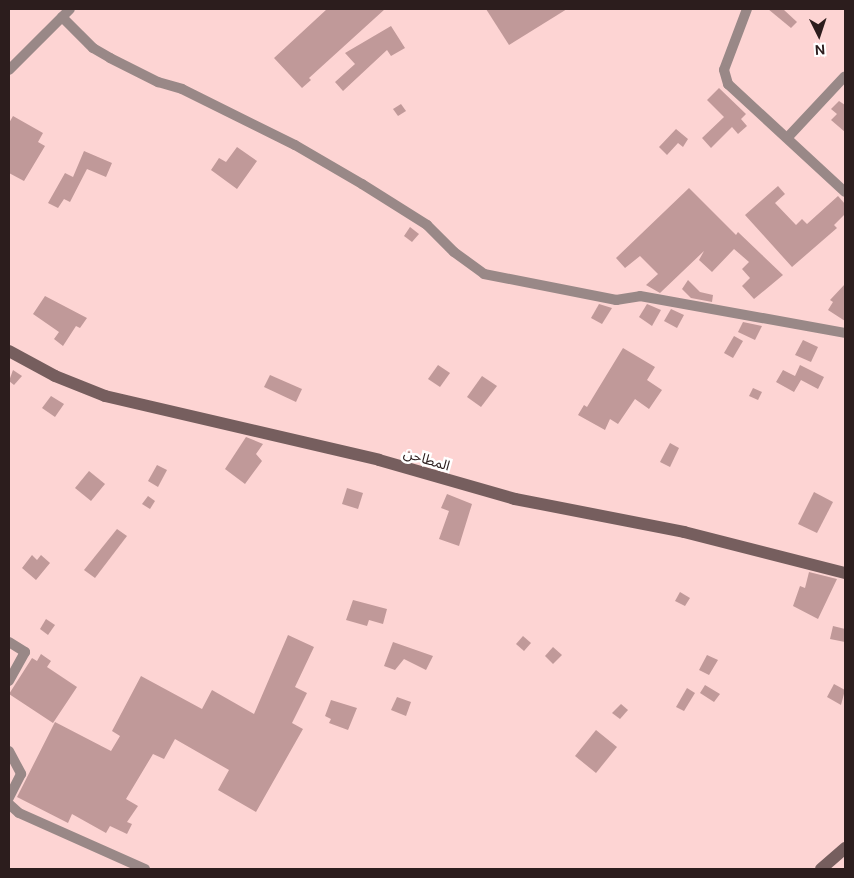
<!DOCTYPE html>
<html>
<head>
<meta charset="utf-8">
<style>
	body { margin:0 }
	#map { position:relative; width:854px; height:878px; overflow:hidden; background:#fdd4d3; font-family:"DM Sans","Noto Sans Arabic",sans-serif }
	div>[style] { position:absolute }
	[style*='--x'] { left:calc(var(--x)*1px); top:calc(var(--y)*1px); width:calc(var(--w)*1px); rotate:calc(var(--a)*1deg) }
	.building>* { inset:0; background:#c09999 }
	.street>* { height:10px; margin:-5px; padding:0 5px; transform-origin:5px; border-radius:5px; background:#998887 }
	.secondary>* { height:12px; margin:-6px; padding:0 6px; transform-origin:6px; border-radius:6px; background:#765e5e }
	span { translate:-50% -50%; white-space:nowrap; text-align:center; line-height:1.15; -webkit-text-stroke:5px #fff; paint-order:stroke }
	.street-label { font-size:14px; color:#2c1d1d }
	.frame { position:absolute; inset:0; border:10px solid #2c1d1d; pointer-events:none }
	.north { position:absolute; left:794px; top:10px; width:50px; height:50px; -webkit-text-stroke:4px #fff; paint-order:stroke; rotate:176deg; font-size:14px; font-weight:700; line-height:20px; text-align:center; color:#2c1d1d }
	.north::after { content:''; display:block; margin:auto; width:18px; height:22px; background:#2c1d1d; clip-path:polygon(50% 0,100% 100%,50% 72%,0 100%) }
</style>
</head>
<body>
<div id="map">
	<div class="building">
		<div style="clip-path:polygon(327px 9px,385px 9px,309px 78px,311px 80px,302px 88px,274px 58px)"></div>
		<div style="clip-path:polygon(486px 9px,567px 9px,509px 45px)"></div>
		<div style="clip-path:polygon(768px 9px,783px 9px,797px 22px,791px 28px)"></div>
		<div style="clip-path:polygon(391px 26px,405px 48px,391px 56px,387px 50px,343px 91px,335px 82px,355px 64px,345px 53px)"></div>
		<div style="clip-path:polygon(719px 88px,746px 114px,741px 119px,747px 126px,738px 134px,732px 127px,711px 148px,702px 138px,724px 117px,707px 100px)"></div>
		<div style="clip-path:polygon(839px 101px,845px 105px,845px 132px,831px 120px,837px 114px,831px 109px)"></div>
		<div style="clip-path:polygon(401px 104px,406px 111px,398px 116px,393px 109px)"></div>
		<div style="clip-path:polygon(13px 116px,43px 133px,38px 142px,45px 146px,24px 181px,9px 173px,9px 123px)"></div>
		<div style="clip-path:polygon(676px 129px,688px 139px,683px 147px,678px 143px,667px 155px,659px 147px)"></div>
		<div style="clip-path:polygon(237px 147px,257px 161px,237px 189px,211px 170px,219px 158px,226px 162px)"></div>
		<div style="clip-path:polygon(84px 151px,112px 163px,106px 177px,87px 169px,70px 202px,64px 199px,58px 208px,48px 203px,65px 173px,73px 177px)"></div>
		<div style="clip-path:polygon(778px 186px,785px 194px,775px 203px,796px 225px,802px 219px,807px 224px,838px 196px,845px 204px,845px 214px,834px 225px,837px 228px,792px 267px,745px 215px)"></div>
		<div style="clip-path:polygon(689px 188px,736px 235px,738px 232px,783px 275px,754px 299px,742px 286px,750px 278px,742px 269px,749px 262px,734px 249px,712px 272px,699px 260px,704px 251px,660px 293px,646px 285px,658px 274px,640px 256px,625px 268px,616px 258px)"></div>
		<div style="clip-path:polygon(410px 227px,419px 234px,412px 242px,404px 236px)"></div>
		<div style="clip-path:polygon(688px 280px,700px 292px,713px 295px,712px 302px,691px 298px,682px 289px)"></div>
		<div style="clip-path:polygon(845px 284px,845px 321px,828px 310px,833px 302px,830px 300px)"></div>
		<div style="clip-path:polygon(45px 296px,87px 318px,80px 328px,76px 326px,63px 346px,54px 339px,59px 332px,33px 314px)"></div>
		<div style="clip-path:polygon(599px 304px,612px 308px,602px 324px,591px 318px)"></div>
		<div style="clip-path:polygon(647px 304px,661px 310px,652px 326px,639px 317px)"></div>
		<div style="clip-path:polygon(671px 309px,684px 315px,677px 328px,664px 321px)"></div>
		<div style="clip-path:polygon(743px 322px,762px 326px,755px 340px,738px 332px)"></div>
		<div style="clip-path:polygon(734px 336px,743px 341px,733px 358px,724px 353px)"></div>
		<div style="clip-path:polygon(803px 340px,818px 347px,811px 362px,795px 355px)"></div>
		<div style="clip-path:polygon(623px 348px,655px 367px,647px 380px,662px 390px,649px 409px,635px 399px,618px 424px,610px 419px,605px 430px,578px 415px,584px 405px,587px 407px)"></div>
		<div style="clip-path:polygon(438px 365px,450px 373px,440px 387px,428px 379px)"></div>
		<div style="clip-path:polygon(800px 365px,824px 377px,818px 389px,801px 380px,794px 392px,776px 382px,783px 370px,795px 376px)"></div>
		<div style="clip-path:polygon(13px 370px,22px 376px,14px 385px,9px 381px)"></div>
		<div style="clip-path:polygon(270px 375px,302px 389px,296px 402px,264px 387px)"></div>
		<div style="clip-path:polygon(482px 376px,497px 386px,481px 407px,467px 397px)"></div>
		<div style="clip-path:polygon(753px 388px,762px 392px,758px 400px,749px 396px)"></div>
		<div style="clip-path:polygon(51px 396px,64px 404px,55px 417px,42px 408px)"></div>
		<div style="clip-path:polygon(246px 437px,263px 444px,256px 454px,262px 461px,245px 484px,225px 469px)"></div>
		<div style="clip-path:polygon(670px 443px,679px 448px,670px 467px,660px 462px)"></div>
		<div style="clip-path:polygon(157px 465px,167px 470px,158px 487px,148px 481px)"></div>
		<div style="clip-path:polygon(89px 471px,105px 484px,91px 501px,75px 488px)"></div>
		<div style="clip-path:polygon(347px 488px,363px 493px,358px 509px,342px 504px)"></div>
		<div style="clip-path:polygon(814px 492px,833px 502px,817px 533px,798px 524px)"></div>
		<div style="clip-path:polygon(447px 494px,472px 504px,459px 546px,439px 539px,449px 511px,441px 508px)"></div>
		<div style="clip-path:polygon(148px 496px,155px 501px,150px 509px,142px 504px)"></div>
		<div style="clip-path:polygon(117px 529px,127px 536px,95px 578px,84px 570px)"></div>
		<div style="clip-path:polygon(32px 555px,37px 560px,41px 555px,50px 563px,36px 580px,22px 568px)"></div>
		<div style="clip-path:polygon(809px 572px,837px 579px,818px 619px,793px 606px,800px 586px,805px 588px)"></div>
		<div style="clip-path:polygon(680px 592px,690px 598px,685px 606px,675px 601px)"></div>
		<div style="clip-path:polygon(353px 600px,387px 609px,383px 624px,369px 620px,367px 626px,346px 620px)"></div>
		<div style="clip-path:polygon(46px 619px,55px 625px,48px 635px,40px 629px)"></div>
		<div style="clip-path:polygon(833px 626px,845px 629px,845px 642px,830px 639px)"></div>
		<div style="clip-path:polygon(288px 635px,314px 647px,295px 687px,307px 693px,292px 723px,303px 729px,256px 812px,218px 790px,229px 770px,175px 739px,164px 759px,153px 754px,126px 799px,138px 806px,127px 822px,132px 824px,127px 834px,110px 826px,106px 833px,72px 814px,68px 823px,17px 797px,55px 722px,111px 751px,120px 736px,112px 731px,141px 676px,202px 709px,212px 690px,254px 714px)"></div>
		<div style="clip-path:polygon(523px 636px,531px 643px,524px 651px,516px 644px)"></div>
		<div style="clip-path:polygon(393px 642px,433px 656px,426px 670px,404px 659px,395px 670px,384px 666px)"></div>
		<div style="clip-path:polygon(553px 647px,562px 655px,553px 664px,545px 656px)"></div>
		<div style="clip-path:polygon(41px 654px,51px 661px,47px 667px,77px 687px,53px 723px,9px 694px,32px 658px,37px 661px)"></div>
		<div style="clip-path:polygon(707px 655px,718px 660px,709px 675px,699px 670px)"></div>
		<div style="clip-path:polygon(834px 684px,845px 690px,841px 705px,827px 697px)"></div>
		<div style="clip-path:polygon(705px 685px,720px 694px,714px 702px,700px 693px)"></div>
		<div style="clip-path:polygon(687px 688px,695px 693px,684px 711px,676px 707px)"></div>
		<div style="clip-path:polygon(397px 697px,411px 702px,406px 716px,391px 710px)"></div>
		<div style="clip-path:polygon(331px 700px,357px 708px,348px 730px,329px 723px,331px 719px,325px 716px)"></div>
		<div style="clip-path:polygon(621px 704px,628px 710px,620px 719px,612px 713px)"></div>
		<div style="clip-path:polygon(596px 730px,617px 747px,596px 773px,575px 756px)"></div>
	</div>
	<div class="street">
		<div style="--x:747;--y:9;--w:65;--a:110.7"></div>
		<div style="--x:724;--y:70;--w:15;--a:74"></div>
		<div style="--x:728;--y:84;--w:159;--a:42.7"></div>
		<div style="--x:62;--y:17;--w:44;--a:45"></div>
		<div style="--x:93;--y:48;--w:20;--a:30"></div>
		<div style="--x:110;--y:58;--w:54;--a:26.6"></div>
		<div style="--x:158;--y:82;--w:25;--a:16"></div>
		<div style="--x:182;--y:89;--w:126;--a:26.4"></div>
		<div style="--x:295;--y:145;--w:78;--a:30.2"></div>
		<div style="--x:362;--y:184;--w:77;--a:32.2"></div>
		<div style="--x:427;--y:225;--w:38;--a:45"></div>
		<div style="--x:454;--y:252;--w:37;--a:36"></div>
		<div style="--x:484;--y:274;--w:135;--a:11.1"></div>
		<div style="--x:616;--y:300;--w:24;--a:-9"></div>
		<div style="--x:640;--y:296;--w:208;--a:10.2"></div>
		<div style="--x:9;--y:70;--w:86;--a:-45"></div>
		<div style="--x:788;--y:137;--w:83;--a:-46.9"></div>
		<div style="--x:9;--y:642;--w:19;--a:32"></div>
		<div style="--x:25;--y:652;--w:33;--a:119"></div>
		<div style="--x:9;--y:751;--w:26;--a:62"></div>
		<div style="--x:21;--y:774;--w:27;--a:117"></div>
		<div style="--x:9;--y:804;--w:13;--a:42"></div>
		<div style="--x:19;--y:813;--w:138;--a:24"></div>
	</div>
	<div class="secondary">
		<div style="--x:9;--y:351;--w:52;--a:28.5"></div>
		<div style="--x:55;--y:376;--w:54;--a:21.8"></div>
		<div style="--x:105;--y:396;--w:281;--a:13.1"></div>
		<div style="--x:379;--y:460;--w:141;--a:16"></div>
		<div style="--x:515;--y:499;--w:172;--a:11"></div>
		<div style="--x:684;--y:532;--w:166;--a:14.3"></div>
		<div style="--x:821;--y:869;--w:32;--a:-41"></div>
	</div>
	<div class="street-label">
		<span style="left:427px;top:459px;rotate:17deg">المطاحن</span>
	</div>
	<div class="frame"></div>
	<div class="north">N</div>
</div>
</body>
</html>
